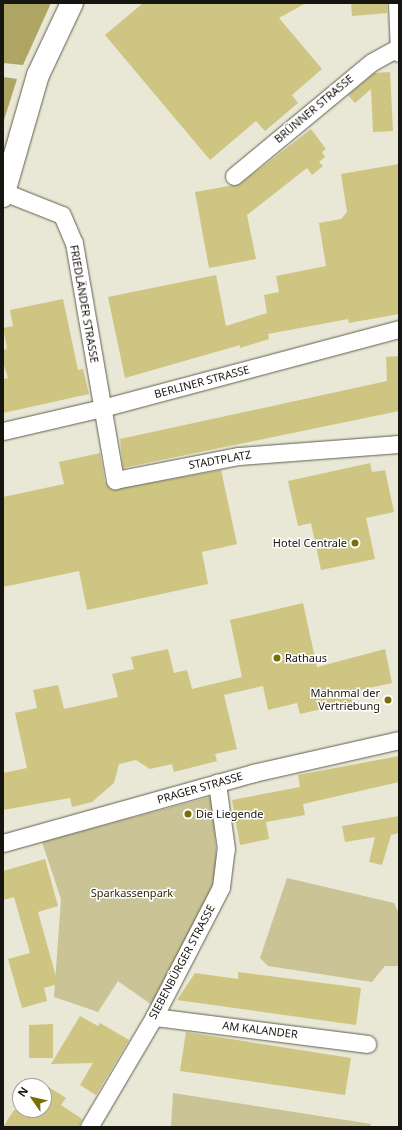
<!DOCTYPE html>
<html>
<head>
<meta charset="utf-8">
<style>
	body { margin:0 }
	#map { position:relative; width:402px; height:1130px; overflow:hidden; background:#e9e7d5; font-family:"Noto Sans",sans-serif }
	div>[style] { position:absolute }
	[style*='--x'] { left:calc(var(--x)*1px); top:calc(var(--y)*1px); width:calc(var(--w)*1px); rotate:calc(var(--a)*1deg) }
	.green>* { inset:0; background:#c9c396 }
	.forest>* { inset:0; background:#aea563 }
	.building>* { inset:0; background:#cec582 }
	.roads { filter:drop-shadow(0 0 1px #605e4f) drop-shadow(0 0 1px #605e4f) }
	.street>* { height:17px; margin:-8.5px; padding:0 8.5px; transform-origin:8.5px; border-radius:8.5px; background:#fff }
	.secondary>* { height:22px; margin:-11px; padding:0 11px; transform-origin:11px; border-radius:11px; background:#fff }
	.dots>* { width:11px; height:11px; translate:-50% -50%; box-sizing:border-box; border:2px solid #fff; border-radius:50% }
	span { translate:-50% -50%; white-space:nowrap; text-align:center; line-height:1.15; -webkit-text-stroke:3px #fff; paint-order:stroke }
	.street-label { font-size:11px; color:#16150f }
	.poi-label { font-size:11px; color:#16150f }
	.right { translate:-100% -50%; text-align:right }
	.left { translate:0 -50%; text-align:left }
	.park-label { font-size:11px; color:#2f2b0c }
	.frame { position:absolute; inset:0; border:4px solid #16150f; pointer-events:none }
	.north { position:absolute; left:12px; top:1078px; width:40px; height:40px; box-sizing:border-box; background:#fff; border:1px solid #a2a19f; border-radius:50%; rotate:304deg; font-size:11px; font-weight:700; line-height:16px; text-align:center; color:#16150f }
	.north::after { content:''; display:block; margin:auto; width:14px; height:18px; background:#7a6e0b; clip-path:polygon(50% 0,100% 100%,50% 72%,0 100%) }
</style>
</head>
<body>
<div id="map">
	<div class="green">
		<div style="clip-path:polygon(213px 796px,217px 870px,202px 914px,152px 1005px,118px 981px,98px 1012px,54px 997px,61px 899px,42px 842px)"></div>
		<div style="clip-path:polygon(287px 878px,394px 903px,399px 914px,399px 966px,385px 966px,372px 982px,268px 966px,260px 958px)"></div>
		<div style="clip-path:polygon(173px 1093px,371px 1124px,370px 1127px,171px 1127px)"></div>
	</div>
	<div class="forest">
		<div style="clip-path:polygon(3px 3px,51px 3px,23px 65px,3px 63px)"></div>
		<div style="clip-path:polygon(3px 77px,17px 79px,3px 123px)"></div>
	</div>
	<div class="building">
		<div style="clip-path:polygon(143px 3px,306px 3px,279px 18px,322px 69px,292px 95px,298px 103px,265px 131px,256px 121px,210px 160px,105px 35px)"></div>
		<div style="clip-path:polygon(351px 3px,387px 3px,387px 13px,352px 16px)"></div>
		<div style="clip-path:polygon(390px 72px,393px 131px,373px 132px,371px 89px,355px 103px,348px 95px,374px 73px)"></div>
		<div style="clip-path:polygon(311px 129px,326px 149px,322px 152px,325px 157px,319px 162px,323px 166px,312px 175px,307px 168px,247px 215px,256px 259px,209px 268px,195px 192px,240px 184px)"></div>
		<div style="clip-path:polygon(399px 164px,399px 314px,349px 323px,348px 319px,268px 334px,269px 339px,240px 348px,240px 345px,125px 378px,108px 297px,216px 275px,226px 326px,267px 313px,264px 295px,279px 292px,276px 276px,326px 266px,319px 223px,341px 219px,347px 212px,341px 174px)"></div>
		<div style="clip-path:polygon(63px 299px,78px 370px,83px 369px,89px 394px,3px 413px,3px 379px,8px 378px,3px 362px,3px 351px,7px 348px,3px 328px,13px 326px,10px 310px)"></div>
		<div style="clip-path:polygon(399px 356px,399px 411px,123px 468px,120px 439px,387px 381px,386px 357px)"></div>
		<div style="clip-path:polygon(100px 453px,105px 482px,112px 490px,221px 470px,237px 544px,202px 552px,208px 584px,87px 610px,79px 571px,3px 587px,3px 497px,64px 484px,59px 462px)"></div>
		<div style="clip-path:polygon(370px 463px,372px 472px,385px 470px,394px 512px,366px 518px,375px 559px,321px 570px,311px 523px,298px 526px,288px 481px)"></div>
		<div style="clip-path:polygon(303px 603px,317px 667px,385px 649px,392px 683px,350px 692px,352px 702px,300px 714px,297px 703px,268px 710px,263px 686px,224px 695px,237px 749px,215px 754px,217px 761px,174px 772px,172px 764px,150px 769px,136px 760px,119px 764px,114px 783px,92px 802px,72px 807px,70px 798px,3px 810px,3px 773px,27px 768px,15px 713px,37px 708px,33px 690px,58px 685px,64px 709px,118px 697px,112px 674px,134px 669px,131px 657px,168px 649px,174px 673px,187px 670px,192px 689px,242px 677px,230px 620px)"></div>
		<div style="clip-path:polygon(399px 756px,399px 782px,303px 804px,305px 815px,266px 822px,269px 839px,240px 845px,232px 800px,300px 787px,298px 775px)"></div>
		<div style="clip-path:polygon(399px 816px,399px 833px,391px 835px,382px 865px,369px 862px,375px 837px,345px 842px,342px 826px)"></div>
		<div style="clip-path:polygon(45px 859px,58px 906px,38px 912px,58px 984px,44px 988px,47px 1001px,22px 1008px,8px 959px,30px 953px,14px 897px,3px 900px,3px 871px)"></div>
		<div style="clip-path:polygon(238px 972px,361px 988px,356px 1025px,177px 1000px,195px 973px,238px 979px)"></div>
		<div style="clip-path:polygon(80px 1016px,98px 1026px,100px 1023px,129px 1040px,96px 1095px,80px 1085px,93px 1063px,51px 1064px)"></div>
		<div style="clip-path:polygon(53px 1024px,53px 1058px,29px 1058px,29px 1025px)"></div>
		<div style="clip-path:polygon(186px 1032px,351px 1058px,345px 1095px,180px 1071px)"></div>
		<div style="clip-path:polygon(44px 1084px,66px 1098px,61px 1105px,82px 1119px,79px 1127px,3px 1127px,14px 1110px,44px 1110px)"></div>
	</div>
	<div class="roads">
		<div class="street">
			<div style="--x:397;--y:3;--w:50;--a:87.7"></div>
			<div style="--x:234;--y:176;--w:179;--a:-39.6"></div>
			<div style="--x:372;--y:62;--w:31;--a:-29"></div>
			<div style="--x:4;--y:192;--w:62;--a:21.6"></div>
			<div style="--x:62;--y:215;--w:30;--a:67"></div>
			<div style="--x:74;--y:243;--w:241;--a:80.2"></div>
			<div style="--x:115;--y:480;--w:126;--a:-11"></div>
			<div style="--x:239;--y:456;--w:160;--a:-4.3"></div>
			<div style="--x:3;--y:431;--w:102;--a:-13.1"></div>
			<div style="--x:102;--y:408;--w:307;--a:-14.9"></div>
			<div style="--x:3;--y:843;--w:260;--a:-15.6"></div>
			<div style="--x:253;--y:773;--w:150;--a:-12.7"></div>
			<div style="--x:154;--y:1017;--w:215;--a:7.2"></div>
			<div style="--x:89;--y:1127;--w:128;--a:-59.4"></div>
			<div style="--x:154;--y:1017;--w:146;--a:-62.7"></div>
			<div style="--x:221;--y:887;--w:38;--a:-83"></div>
			<div style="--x:226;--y:849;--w:67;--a:-97.8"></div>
		</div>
		<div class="secondary">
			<div style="--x:3;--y:196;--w:126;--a:-73.9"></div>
			<div style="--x:38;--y:75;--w:80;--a:-64.7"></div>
		</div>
	</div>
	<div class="dots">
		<div style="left:355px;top:543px;background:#7a6e0b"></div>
		<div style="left:277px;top:658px;background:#7a6e0b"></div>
		<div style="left:388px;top:700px;background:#7a6e0b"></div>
		<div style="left:188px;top:814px;background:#7a6e0b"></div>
	</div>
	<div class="street-label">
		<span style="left:314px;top:109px;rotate:-40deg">BRÜNNER STRASSE</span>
		<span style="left:84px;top:304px;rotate:80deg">FRIEDLÄNDER STRASSE</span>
		<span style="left:202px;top:382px;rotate:-15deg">BERLINER STRASSE</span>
		<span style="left:220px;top:460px;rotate:-10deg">STADTPLATZ</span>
		<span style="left:200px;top:788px;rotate:-16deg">PRAGER STRASSE</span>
		<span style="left:182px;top:962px;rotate:-62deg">SIEBENBÜRGER STRASSE</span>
		<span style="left:260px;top:1030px;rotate:7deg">AM KALANDER</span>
	</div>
	<div class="poi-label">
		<span class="right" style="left:347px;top:543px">Hotel Centrale</span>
		<span class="left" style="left:285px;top:658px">Rathaus</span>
		<span class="right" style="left:380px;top:700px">Mahnmal der<br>Vertriebung</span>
		<span class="left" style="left:196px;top:814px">Die Liegende</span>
	</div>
	<div class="park-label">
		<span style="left:132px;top:893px">Sparkassenpark</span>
	</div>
	<div class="frame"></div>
	<div class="north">N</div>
</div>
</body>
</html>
